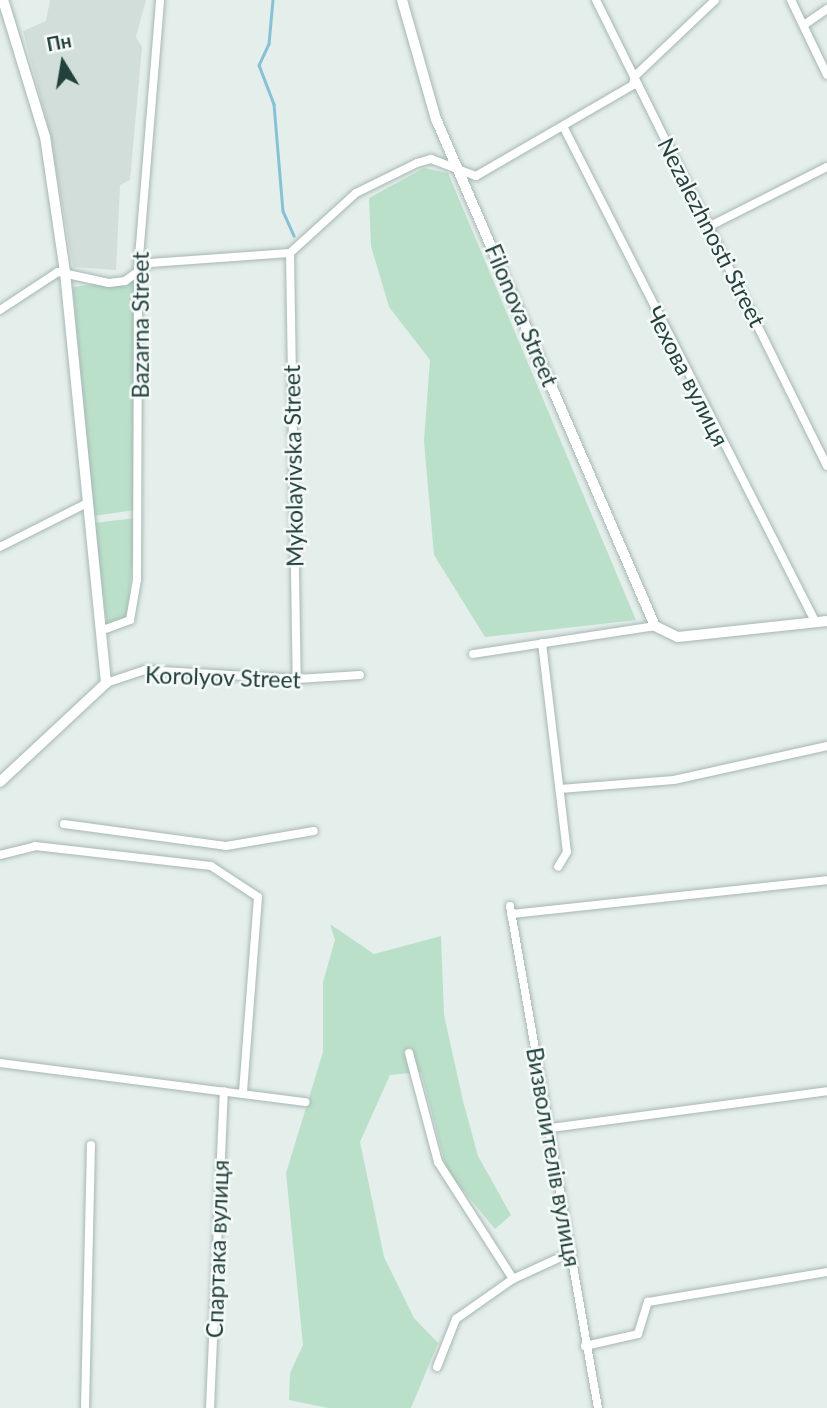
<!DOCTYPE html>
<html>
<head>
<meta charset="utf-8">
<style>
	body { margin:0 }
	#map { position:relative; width:827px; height:1408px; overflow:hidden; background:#e4eeeb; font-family:Lato,sans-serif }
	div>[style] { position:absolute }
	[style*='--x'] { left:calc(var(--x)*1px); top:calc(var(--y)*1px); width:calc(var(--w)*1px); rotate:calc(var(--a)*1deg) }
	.built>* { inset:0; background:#d2deda }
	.green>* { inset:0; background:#bbe0ca }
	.stream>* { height:2.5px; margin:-1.25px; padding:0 1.25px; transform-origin:1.25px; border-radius:1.25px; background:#88c1d6 }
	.roads { filter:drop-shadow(0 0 2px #a6b7b3) drop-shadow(0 0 2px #a6b7b3) }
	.minor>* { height:8px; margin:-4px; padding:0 4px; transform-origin:4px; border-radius:4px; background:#fff }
	.tertiary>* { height:10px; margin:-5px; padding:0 5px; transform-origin:5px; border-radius:5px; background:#fff }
	.secondary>* { height:10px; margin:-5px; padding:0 5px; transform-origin:5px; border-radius:5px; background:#fff }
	span { translate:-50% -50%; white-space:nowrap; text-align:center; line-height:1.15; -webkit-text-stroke:5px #f5faf8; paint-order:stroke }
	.street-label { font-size:23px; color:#22413d }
	.north { position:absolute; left:28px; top:28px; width:70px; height:70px; -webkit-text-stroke:5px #f5faf8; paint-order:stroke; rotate:349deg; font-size:19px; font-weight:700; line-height:28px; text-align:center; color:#22413d }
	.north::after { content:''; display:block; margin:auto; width:24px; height:32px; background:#22413d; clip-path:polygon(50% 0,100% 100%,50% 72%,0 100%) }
</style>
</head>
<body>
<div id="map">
	<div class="built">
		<div style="clip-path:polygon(50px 0,146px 0,136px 37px,142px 47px,130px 180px,120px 185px,116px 270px,73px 267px,50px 134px,23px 31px,46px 21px)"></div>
	</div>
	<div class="green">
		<div style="clip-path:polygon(424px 168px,448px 173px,636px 620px,485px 637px,434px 555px,424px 441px,430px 360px,389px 307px,371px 246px,369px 198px)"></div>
		<div style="clip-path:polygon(135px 279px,135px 510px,93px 516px,73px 287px)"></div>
		<div style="clip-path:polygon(136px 518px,127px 619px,107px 625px,94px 523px)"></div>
		<div style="clip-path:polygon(330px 924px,374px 954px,441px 936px,444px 1015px,463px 1101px,478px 1156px,511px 1215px,495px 1229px,447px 1171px,421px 1072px,390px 1075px,360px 1142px,384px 1257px,414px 1318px,438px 1343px,411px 1408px,328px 1408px,289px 1400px,290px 1373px,303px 1345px,286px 1173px,323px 1052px,323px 982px,335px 940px)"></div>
	</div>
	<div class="stream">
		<div style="--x:273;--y:0;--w:44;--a:95.2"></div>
		<div style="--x:269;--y:44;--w:23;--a:115"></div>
		<div style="--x:259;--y:65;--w:42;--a:69"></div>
		<div style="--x:274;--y:104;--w:107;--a:85.2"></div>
		<div style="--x:283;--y:211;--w:27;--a:66"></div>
	</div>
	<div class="roads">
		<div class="minor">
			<div style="--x:596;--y:0;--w:520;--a:63.63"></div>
			<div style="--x:791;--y:0;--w:83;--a:64.4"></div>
			<div style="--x:804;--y:25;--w:28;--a:-35"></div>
			<div style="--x:564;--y:128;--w:555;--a:63.02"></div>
			<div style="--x:710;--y:226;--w:131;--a:-26.8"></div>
			<div style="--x:290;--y:253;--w:426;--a:89.1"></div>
			<div style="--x:0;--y:310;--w:69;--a:-33.2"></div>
			<div style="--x:58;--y:272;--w:52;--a:12.2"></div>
			<div style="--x:109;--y:283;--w:16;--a:-7"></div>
			<div style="--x:125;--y:281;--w:31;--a:-36"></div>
			<div style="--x:150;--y:263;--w:140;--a:-4.1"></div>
			<div style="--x:290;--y:253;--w:89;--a:-42.3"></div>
			<div style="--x:356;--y:193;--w:68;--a:-26.2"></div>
			<div style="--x:417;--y:163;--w:15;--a:-16"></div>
			<div style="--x:431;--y:159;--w:48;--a:20.7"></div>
			<div style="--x:476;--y:176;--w:181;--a:-30.1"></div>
			<div style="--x:633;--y:85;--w:9;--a:-77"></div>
			<div style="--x:635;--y:76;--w:110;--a:-43.5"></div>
			<div style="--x:0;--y:547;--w:97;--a:-26.8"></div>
			<div style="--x:103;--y:630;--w:29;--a:-20"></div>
			<div style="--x:130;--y:620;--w:41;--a:-80.1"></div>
			<div style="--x:137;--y:580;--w:311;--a:-89.8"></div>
			<div style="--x:138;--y:269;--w:270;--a:-85.3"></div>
			<div style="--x:542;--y:643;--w:210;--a:83.2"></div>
			<div style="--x:567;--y:852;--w:17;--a:121"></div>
			<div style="--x:473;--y:654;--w:184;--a:-8.7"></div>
			<div style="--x:106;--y:683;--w:41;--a:-18.4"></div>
			<div style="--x:145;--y:670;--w:152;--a:3.4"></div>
			<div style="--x:297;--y:679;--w:63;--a:-3.6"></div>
			<div style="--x:560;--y:789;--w:114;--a:-4.5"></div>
			<div style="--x:674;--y:780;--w:157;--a:-12.5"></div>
			<div style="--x:64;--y:824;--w:163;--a:7.7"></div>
			<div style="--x:226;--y:846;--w:89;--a:-9.7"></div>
			<div style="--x:0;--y:855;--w:36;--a:-14"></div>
			<div style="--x:35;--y:846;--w:177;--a:6.5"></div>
			<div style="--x:211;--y:866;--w:56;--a:33.4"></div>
			<div style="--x:258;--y:897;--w:197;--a:94.4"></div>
			<div style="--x:510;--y:906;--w:510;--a:80.06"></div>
			<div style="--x:511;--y:914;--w:318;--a:-6.1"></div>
			<div style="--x:409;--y:1053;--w:113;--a:75.1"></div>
			<div style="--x:438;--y:1162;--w:139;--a:57.3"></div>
			<div style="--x:0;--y:1063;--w:308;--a:7.3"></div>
			<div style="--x:551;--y:1128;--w:278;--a:-7.6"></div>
			<div style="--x:585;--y:1346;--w:54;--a:-12.8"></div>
			<div style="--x:638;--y:1334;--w:34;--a:-73"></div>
			<div style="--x:648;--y:1302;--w:181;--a:-9.5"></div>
			<div style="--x:437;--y:1367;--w:52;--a:-68.4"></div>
			<div style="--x:456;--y:1319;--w:70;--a:-35.1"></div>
			<div style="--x:513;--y:1279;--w:65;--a:-24.6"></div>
			<div style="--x:85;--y:1408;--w:263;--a:-88.7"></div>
			<div style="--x:210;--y:1408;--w:317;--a:-87.5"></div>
		</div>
		<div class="tertiary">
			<div style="--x:402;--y:0;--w:124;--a:74.1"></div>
			<div style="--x:436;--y:119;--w:552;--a:66.64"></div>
			<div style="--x:655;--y:626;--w:25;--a:26"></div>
			<div style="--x:678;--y:637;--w:150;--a:-6.1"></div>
		</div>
		<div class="secondary">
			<div style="--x:0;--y:782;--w:145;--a:-43"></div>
			<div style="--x:106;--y:683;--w:413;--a:-95.7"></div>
			<div style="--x:65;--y:272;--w:136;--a:-98.4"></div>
			<div style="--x:45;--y:137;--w:143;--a:-107"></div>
		</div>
	</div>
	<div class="street-label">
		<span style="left:712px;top:232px;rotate:63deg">Nezalezhnosti Street</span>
		<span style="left:522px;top:315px;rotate:67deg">Filonova Street</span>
		<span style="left:140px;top:325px;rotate:-90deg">Bazarna Street</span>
		<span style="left:688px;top:376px;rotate:63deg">Чехова вулиця</span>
		<span style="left:293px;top:466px;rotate:-91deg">Mykolayivska Street</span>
		<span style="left:223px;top:677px;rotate:2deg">Korolyov Street</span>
		<span style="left:554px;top:1157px;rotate:80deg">Визволителів вулиця</span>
		<span style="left:217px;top:1249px;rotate:-88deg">Спартака вулиця</span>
	</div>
	<div class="north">Пн</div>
</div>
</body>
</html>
